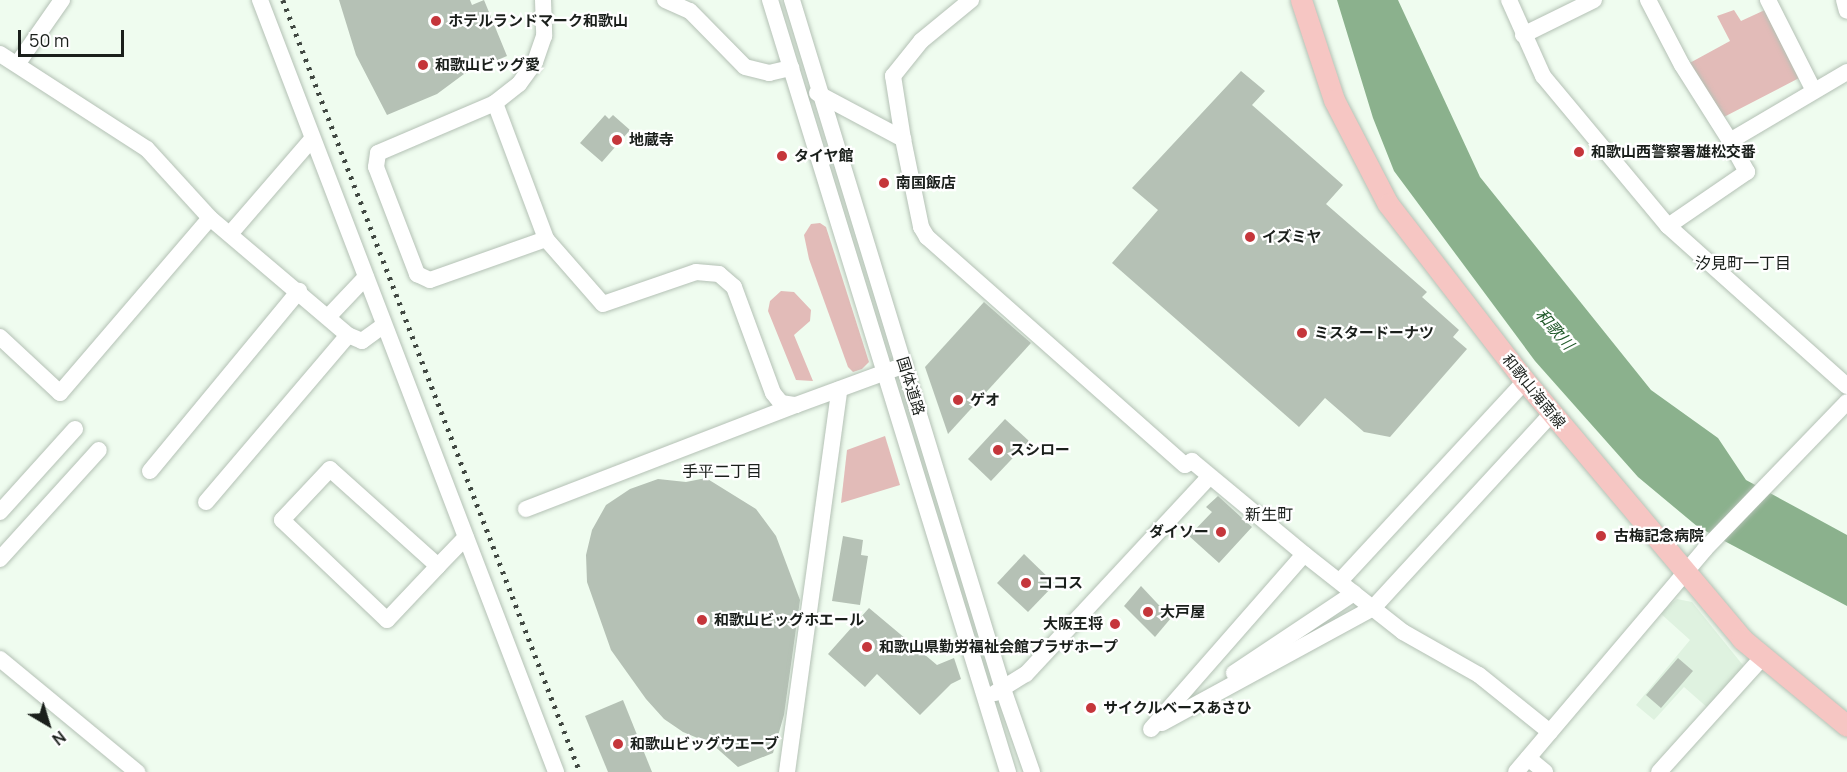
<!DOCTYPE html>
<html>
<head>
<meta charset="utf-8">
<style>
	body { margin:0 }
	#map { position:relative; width:1847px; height:772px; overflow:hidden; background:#effcef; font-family:Manrope,"Noto Sans JP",sans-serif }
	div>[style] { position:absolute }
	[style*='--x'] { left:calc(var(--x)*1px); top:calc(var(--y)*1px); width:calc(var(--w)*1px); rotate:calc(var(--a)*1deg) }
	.built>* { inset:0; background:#dff2e0 }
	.green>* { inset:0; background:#e2bbb8 }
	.water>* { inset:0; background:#8bb18d }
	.building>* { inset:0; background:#b5c1b5 }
	.roads { filter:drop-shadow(0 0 2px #b4c1b5) drop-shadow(0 0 2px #b4c1b5) }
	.minor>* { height:16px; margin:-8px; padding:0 8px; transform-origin:8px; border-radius:8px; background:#fff }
	.major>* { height:21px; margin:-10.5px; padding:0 10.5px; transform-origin:10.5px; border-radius:10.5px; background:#f6c6c3 }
	.rail>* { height:4.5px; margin-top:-2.25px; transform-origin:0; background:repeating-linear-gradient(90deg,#414842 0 3px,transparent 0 9px) }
	.dots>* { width:16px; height:16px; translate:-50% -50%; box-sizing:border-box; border:3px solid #fff; border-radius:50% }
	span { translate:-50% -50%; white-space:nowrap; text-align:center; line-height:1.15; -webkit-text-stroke:4.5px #fff; paint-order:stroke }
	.poi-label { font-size:15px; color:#1a1f1b; font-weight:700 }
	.left { translate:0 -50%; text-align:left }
	.right { translate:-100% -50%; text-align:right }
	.street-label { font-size:15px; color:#1a1f1b }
	.neighbourhood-label { font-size:16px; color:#1a1f1b }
	.water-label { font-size:16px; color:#1f5828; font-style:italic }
	.north { position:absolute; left:18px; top:694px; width:60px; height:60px; -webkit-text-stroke:4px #fff; paint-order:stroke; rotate:142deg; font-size:16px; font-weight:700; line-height:24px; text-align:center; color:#1a1f1b }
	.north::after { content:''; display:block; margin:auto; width:21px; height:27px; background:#1a1f1b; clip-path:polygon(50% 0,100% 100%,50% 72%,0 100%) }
	.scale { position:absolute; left:18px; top:30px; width:106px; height:27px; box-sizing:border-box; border:3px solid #1a1f1b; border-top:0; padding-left:8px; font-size:18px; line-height:21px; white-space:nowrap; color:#1a1f1b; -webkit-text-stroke:4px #fff; paint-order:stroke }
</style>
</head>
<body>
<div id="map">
	<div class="built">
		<div style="clip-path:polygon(1677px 599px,1692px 602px,1746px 669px,1709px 709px,1684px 687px,1654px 720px,1636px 705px,1690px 640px,1660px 613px)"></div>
	</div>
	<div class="green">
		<div style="clip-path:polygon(1767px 9px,1801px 77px,1720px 119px,1686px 65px,1730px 41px,1717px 16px,1734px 10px,1741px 21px)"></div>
		<div style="clip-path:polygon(820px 223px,826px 227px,869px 362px,862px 369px,853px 372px,848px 367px,809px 259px,804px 235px,811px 224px)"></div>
		<div style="clip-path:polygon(781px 291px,794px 292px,811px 310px,810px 321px,794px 335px,813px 381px,796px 380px,768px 311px,770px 301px)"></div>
		<div style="clip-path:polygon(885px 436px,900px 485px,841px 503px,847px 450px)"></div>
	</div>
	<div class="water">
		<div style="clip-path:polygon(1337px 0,1398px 0,1480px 177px,1651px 390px,1718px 438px,1746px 480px,1847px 535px,1847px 606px,1698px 527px,1638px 477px,1535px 361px,1394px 171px,1373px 118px)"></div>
	</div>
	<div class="building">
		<div style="clip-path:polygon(339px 0,470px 0,472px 5px,484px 0,507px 56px,464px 74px,437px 94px,387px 115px,356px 55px)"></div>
		<div style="clip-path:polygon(1241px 71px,1265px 91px,1252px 105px,1343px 185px,1326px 204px,1427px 292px,1422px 297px,1459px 330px,1453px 337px,1467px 349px,1390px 437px,1364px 432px,1325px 398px,1299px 427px,1112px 263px,1158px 210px,1132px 188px)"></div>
		<div style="clip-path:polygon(605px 115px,609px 119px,613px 115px,630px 130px,602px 162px,580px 143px)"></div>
		<div style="clip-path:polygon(984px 302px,1031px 343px,948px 434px,925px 367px)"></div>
		<div style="clip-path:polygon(1005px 419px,1029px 441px,991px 481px,968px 459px)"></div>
		<div style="clip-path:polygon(706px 478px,756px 509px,776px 536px,800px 600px,784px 715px,773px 753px,738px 767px,712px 744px,683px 732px,664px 719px,646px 699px,611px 650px,587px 582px,586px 555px,592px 530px,606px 505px,630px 489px,658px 479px,686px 482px)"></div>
		<div style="clip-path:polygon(1218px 496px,1252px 527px,1219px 563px,1189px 536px,1212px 512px,1206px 507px)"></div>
		<div style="clip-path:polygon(843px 536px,863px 540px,861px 555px,868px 556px,860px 605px,832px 601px)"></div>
		<div style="clip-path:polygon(1024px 554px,1055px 584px,1028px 612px,997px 583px)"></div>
		<div style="clip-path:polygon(1141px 586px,1171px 618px,1155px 637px,1124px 606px)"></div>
		<div style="clip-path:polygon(869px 608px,937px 665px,954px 658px,961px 679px,951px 684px,920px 715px,877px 674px,865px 687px,828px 654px)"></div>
		<div style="clip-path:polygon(1678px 658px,1693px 671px,1661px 708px,1646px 695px)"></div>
		<div style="clip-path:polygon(623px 700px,652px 772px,608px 772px,585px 716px)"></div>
	</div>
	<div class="roads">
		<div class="minor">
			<div style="--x:260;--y:0;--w:827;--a:69.02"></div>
			<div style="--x:543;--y:0;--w:36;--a:88"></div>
			<div style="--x:544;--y:36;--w:28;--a:109"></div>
			<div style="--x:535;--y:62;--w:27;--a:126"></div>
			<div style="--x:519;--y:84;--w:31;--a:142"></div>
			<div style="--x:495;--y:103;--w:127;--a:156.9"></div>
			<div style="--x:378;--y:153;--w:14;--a:98"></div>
			<div style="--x:376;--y:167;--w:115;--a:69"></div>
			<div style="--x:417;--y:274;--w:14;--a:25"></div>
			<div style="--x:430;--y:280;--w:123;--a:-19.5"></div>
			<div style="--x:546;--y:239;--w:86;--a:48.8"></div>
			<div style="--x:603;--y:304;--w:98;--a:-19"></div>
			<div style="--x:696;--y:272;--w:23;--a:5"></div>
			<div style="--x:719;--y:274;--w:20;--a:41"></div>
			<div style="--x:734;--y:287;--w:113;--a:69.8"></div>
			<div style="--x:773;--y:393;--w:13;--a:51"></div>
			<div style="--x:781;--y:403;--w:15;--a:8"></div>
			<div style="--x:796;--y:405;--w:116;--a:-20.2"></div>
			<div style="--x:665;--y:0;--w:27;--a:24"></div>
			<div style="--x:690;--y:11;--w:78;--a:45.5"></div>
			<div style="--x:745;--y:67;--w:25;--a:14"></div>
			<div style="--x:769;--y:73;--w:23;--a:-13"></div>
			<div style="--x:770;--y:0;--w:808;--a:72.87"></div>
			<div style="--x:792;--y:0;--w:721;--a:72.97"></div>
			<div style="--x:1003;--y:689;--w:88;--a:70.7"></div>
			<div style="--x:1509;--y:0;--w:83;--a:65.9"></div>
			<div style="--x:1543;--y:76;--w:195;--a:50.2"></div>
			<div style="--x:1668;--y:226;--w:240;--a:41.8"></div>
			<div style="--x:1648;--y:0;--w:73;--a:62.4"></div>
			<div style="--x:1682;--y:65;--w:90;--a:57.7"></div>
			<div style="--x:1730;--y:141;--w:136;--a:-30.5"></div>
			<div style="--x:1768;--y:0;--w:100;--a:63.2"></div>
			<div style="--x:1844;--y:0;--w:11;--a:75"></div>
			<div style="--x:1523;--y:35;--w:79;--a:-26.2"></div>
			<div style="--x:0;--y:54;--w:175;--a:32.9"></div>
			<div style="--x:147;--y:149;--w:93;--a:47.6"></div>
			<div style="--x:210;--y:218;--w:181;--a:40.3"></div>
			<div style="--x:18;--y:63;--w:77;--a:-55.1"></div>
			<div style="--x:817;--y:93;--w:98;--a:28.1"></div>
			<div style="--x:903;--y:139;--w:90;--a:78.4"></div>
			<div style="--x:921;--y:227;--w:12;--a:59"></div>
			<div style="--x:927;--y:237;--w:344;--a:41.5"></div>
			<div style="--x:1185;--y:465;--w:8;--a:-30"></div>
			<div style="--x:1192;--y:461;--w:146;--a:39.7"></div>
			<div style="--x:495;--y:103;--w:145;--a:69.4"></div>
			<div style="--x:903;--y:139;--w:64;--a:-99"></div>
			<div style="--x:893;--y:76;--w:45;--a:-51.3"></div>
			<div style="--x:921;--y:41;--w:65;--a:-39.4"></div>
			<div style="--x:1668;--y:226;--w:96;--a:-34.4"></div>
			<div style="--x:1747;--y:172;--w:35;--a:-119"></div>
			<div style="--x:230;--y:234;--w:125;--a:-49.2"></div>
			<div style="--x:328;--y:317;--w:55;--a:-46.5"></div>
			<div style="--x:0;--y:337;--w:82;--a:43"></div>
			<div style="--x:60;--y:393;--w:230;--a:-49.4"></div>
			<div style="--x:150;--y:471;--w:234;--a:-50.4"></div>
			<div style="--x:206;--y:502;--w:219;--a:-49.6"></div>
			<div style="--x:348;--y:335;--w:15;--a:23"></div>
			<div style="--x:362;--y:341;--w:27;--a:-36"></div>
			<div style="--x:526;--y:509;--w:288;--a:-21.1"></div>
			<div style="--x:0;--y:512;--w:112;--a:-47.9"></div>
			<div style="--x:0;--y:559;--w:147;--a:-47.8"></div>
			<div style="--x:438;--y:566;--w:145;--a:-138.1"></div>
			<div style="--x:330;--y:469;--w:70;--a:133.3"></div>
			<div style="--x:282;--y:520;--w:145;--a:43.6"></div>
			<div style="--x:387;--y:620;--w:74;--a:-46.6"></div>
			<div style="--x:438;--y:566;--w:40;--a:-46"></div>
			<div style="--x:1340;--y:581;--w:272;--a:-47.2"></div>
			<div style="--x:0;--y:659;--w:178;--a:39.5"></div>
			<div style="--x:1234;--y:673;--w:144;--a:-33.7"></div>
			<div style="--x:995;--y:693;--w:36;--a:-32"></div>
			<div style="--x:1026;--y:674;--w:269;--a:-47.1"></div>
			<div style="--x:1162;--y:723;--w:240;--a:-28.6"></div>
			<div style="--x:1373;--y:608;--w:265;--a:-47.4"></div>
			<div style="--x:1151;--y:729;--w:232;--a:-48.8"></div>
			<div style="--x:1304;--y:554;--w:126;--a:38.2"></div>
			<div style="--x:1403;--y:632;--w:87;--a:29.5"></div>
			<div style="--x:1479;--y:675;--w:91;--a:38.8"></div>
			<div style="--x:1528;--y:758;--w:22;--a:39"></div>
			<div style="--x:787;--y:772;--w:386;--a:-82.2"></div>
			<div style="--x:1516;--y:772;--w:292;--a:-49.7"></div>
			<div style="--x:1705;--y:549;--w:204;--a:-46"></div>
			<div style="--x:1659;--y:772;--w:152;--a:-47.9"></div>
		</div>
		<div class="major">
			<div style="--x:1301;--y:0;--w:105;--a:71.7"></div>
			<div style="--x:1334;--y:100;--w:117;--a:62.6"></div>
			<div style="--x:1388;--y:204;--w:224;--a:52.3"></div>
			<div style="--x:1525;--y:381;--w:337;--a:49.9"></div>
			<div style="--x:1742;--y:639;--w:136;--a:39.6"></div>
		</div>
	</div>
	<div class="rail">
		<div style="--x:283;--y:0;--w:827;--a:68.96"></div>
	</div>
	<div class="dots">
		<div style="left:436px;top:21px;background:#c5363b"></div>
		<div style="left:423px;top:65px;background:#c5363b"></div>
		<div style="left:617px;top:140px;background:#c5363b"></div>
		<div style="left:1579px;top:152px;background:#c5363b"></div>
		<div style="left:782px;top:156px;background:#c5363b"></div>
		<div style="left:884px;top:183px;background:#c5363b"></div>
		<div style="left:1250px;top:237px;background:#c5363b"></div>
		<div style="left:1302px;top:333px;background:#c5363b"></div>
		<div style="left:958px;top:400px;background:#c5363b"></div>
		<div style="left:998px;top:450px;background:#c5363b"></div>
		<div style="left:1221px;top:532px;background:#c5363b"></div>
		<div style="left:1601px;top:536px;background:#c5363b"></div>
		<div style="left:1026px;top:583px;background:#c5363b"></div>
		<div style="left:1148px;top:612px;background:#c5363b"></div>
		<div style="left:702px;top:620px;background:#c5363b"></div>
		<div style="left:1115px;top:624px;background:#c5363b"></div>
		<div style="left:867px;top:647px;background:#c5363b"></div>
		<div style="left:1091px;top:708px;background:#c5363b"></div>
		<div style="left:618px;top:744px;background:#c5363b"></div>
	</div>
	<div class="poi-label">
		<span class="left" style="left:448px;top:21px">ホテルランドマーク和歌山</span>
		<span class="left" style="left:435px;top:65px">和歌山ビッグ愛</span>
		<span class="left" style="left:629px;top:140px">地蔵寺</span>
		<span class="left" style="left:1591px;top:152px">和歌山西警察署雄松交番</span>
		<span class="left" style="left:794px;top:156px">タイヤ館</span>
		<span class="left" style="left:896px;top:183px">南国飯店</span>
		<span class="left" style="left:1262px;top:237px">イズミヤ</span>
		<span class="left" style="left:1314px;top:333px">ミスタードーナツ</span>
		<span class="left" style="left:970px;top:400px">ゲオ</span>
		<span class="left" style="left:1010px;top:450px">スシロー</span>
		<span class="right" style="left:1209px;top:532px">ダイソー</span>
		<span class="left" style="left:1614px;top:536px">古梅記念病院</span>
		<span class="left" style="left:1038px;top:583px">ココス</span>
		<span class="left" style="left:1160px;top:612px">大戸屋</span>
		<span class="left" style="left:714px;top:620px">和歌山ビッグホエール</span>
		<span class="right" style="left:1103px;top:624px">大阪王将</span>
		<span class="left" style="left:879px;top:647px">和歌山県勤労福祉会館プラザホープ</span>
		<span class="left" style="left:1103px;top:708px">サイクルベースあさひ</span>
		<span class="left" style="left:630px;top:744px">和歌山ビッグウエーブ</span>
	</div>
	<div class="street-label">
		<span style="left:911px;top:386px;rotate:73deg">国体道路</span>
		<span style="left:1534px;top:391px;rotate:51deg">和歌山海南線</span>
	</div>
	<div class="neighbourhood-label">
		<span style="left:1743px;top:263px">汐見町一丁目</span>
		<span style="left:722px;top:471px">手平二丁目</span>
		<span style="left:1269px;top:514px">新生町</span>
	</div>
	<div class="water-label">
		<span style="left:1555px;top:329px;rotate:49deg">和歌川</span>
	</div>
	<div class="north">N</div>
	<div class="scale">50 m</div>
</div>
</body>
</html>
